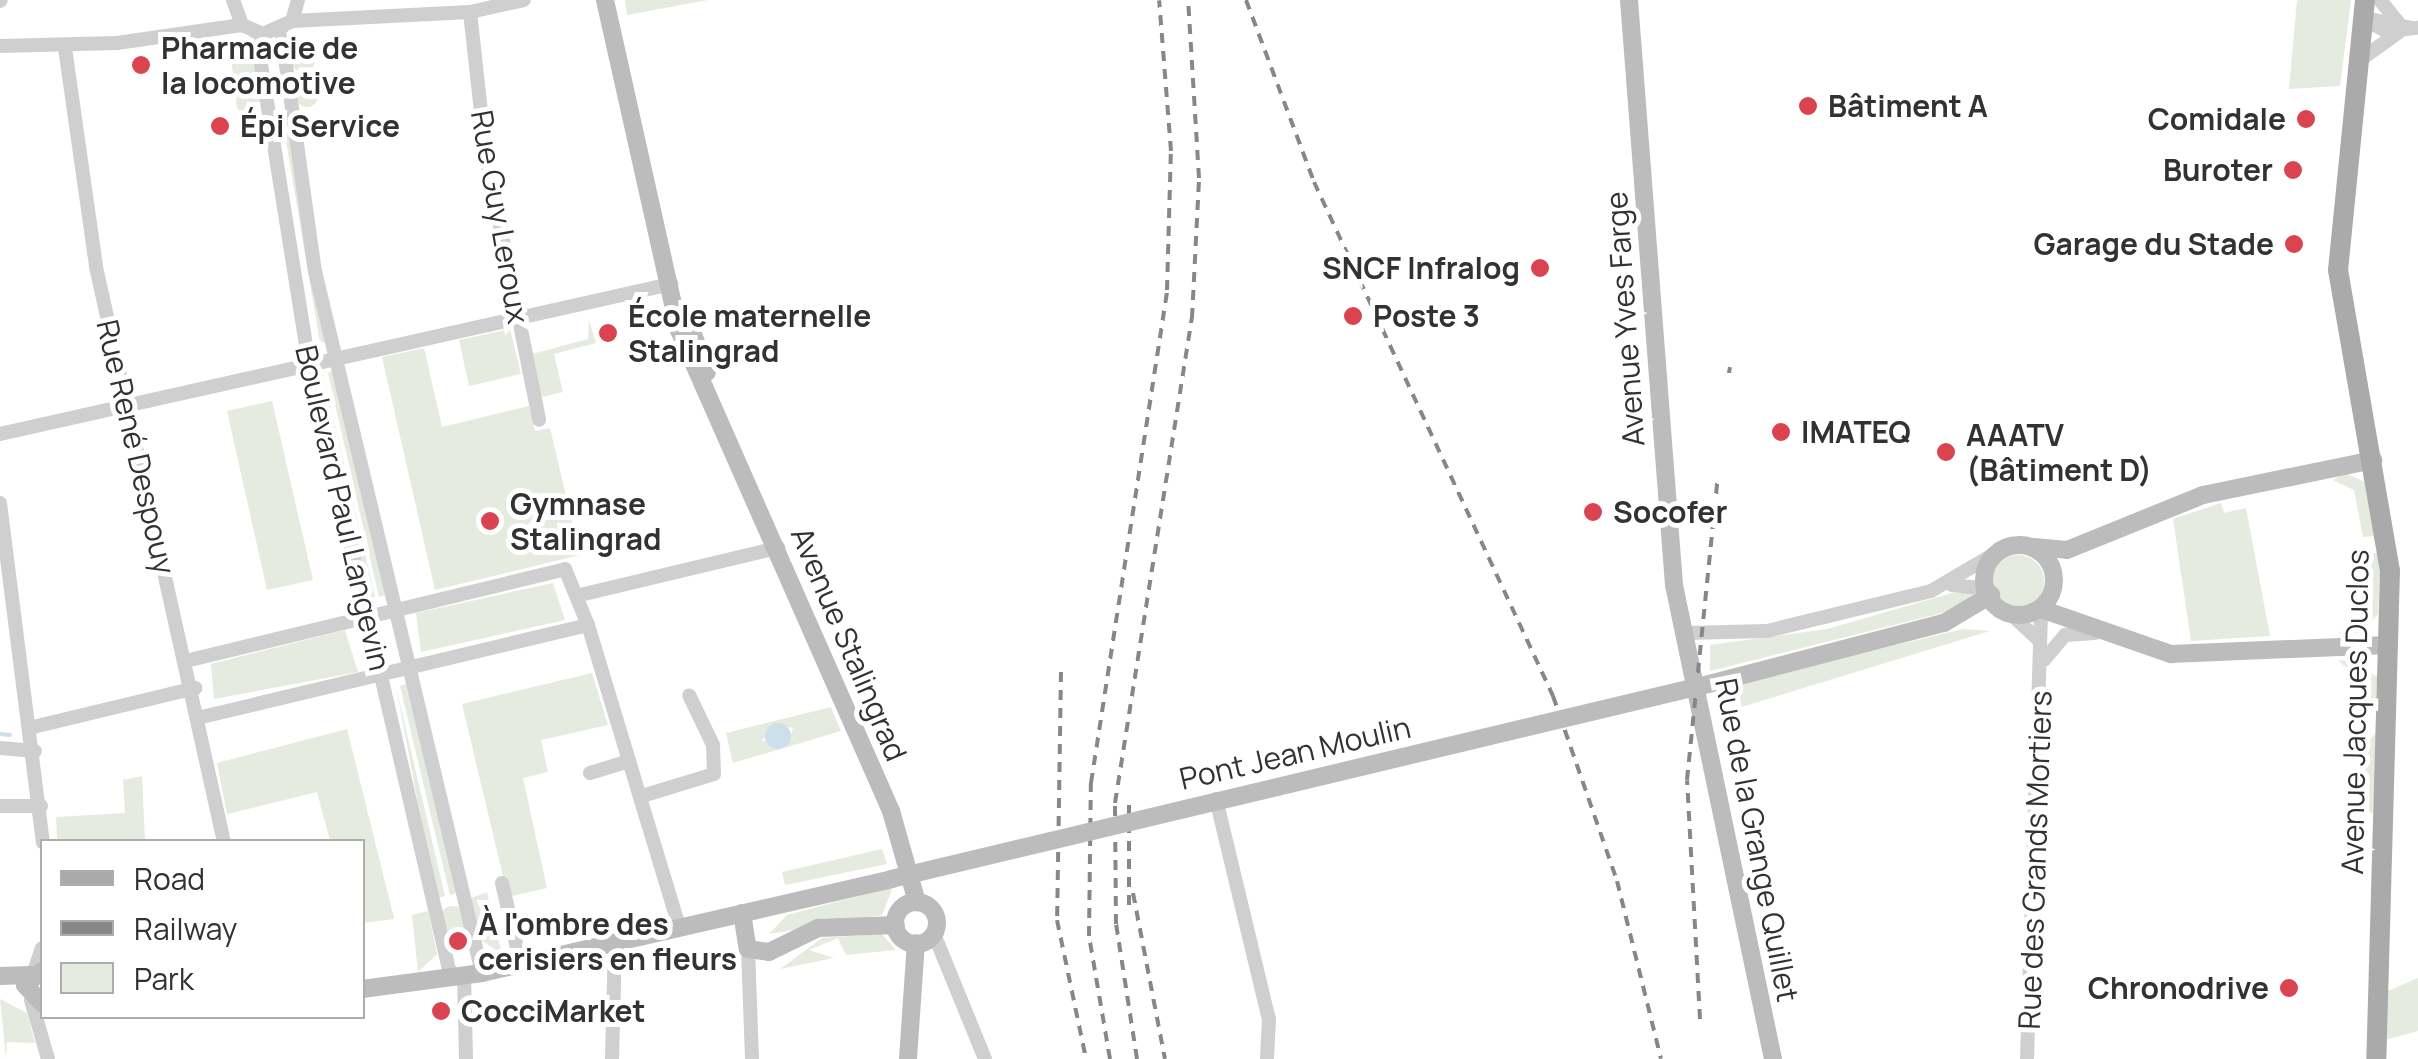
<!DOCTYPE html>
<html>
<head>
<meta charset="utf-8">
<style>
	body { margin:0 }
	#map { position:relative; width:2418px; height:1059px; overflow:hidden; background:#fff; font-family:Manrope,sans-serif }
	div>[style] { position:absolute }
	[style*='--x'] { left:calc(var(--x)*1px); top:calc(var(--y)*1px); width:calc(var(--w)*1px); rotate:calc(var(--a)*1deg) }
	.green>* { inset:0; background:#e5ebdf }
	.round { border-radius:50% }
	.water>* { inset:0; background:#cddfea }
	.stream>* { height:4px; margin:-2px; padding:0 2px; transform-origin:2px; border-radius:2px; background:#cddfea }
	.street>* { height:14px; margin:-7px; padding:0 7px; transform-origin:7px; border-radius:7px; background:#cfcfcf }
	.secondary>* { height:18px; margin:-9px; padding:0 9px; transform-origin:9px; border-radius:9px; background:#bcbcbc }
	.secondary>.ring { margin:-9px; padding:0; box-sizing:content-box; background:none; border:18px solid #bcbcbc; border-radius:50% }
	.primary>* { height:20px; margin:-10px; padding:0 10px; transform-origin:10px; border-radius:10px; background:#aaa }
	.rail>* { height:4px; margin-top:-2px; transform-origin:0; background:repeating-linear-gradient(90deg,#878787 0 10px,transparent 0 18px) }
	.secondary-bridge>* { height:18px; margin:-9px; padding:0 9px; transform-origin:9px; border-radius:9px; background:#bcbcbc }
	.dots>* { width:28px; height:28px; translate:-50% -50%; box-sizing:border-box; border:5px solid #fff; border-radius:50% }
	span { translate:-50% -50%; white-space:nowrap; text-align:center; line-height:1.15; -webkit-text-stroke:10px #fff; paint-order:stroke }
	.poi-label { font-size:30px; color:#323232; font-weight:700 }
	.left { translate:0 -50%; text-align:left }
	.right { translate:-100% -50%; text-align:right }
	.street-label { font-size:30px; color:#323232 }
	.legend { position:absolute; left:40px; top:839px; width:325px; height:180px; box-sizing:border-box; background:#fff; border:2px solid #adadad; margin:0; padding:12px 18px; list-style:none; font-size:30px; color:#323232 }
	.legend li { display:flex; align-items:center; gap:20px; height:50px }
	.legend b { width:50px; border:2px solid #adadad }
</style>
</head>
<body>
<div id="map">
	<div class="green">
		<div style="clip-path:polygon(625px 0,708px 0,627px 15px)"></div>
		<div style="clip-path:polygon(2297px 0,2351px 0,2340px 86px,2289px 89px)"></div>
		<div class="round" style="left:291px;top:48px;width:24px;height:24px"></div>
		<div class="round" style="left:232px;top:55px;width:24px;height:24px"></div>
		<div class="round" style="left:296px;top:85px;width:22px;height:22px"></div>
		<div class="round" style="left:236px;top:90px;width:24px;height:24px"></div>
		<div style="clip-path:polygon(284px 129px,290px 129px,327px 341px,320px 343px)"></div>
		<div style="clip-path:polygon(589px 320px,596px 343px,554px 354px,563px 392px,542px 397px,532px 354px,588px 339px)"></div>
		<div style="clip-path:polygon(510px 329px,521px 374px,469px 386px,459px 340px)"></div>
		<div style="clip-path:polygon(424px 348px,442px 427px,529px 406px,535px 431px,550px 428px,580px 555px,435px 590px,382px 357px)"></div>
		<div style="clip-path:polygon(333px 371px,385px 595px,379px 597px,328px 373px)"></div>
		<div style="clip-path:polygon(323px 374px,375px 597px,369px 599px,316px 376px)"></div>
		<div style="clip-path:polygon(272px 401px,313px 580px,267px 590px,227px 411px)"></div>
		<div style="clip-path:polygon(2345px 473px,2365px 482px,2375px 536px,2363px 537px,2354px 490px,2333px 480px)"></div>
		<div style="clip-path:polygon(2221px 503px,2224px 513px,2246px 508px,2270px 636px,2191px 641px,2173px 519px)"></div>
		<div style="clip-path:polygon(2364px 553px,2381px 553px,2378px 614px,2361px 633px,2338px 633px,2362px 617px)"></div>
		<div class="round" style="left:1992px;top:555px;width:52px;height:52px"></div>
		<div style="clip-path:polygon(553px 583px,565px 620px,421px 652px,416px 613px)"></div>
		<div style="clip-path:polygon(1973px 587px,1974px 601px,1938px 614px,1710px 671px,1710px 645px,1827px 629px)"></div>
		<div style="clip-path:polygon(1963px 629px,1990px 631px,1722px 713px,1714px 689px)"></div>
		<div style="clip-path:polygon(345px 630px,358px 672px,214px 699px,211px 664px)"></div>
		<div style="clip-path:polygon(2338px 660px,2357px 662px,2377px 677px,2376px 705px,2358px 727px,2359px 680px)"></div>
		<div style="clip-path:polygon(592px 673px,608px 725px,541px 740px,548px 772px,523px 778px,547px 888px,508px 897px,462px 704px)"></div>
		<div style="clip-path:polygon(406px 684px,459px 892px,450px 895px,400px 686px)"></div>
		<div style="clip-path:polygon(396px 687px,445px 896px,436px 898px)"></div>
		<div style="clip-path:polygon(evenodd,831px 707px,841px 731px,733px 763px,726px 733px,831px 707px,779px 725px,793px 728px,789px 740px,761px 741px,779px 725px)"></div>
		<div style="clip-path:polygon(347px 729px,394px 918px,394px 919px,363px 923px,362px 842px,330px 841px,317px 792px,227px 814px,217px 763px)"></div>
		<div style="clip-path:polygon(2376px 733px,2373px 814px,2355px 801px,2357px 753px)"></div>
		<div style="clip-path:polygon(142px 776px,145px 841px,57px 841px,56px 817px,125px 813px,123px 780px)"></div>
		<div style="clip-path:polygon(882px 849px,887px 864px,785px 885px,782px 872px)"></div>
		<div style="clip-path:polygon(893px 887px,882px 915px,769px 934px,787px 915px)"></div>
		<div style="clip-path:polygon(487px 892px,501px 950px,507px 957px,481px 940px,471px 898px)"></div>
		<div class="round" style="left:439px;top:906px;width:28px;height:28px"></div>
		<div style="clip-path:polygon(428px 911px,437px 954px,418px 972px,412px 915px)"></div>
		<div style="clip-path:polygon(882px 934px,896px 950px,846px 955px,838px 938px,809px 950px,834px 958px,780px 969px,822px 938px)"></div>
		<div style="clip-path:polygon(2418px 978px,2418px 1031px,2384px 1040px,2385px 992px)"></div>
		<div style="clip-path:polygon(0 999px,27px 1013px,35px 1043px,7px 1042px,6px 1059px)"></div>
	</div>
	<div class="water">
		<div class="round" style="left:765px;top:723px;width:26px;height:26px"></div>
	</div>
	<div class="stream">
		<div style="--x:0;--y:734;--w:10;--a:6"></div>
	</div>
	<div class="street">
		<div style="--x:233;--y:0;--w:27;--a:70"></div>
		<div style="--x:242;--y:25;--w:23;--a:23"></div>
		<div style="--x:263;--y:34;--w:32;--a:-24"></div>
		<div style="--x:292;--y:21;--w:22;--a:-74"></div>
		<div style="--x:2380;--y:0;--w:28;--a:51"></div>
		<div style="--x:0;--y:1;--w:1;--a:-45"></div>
		<div style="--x:470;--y:12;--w:145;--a:83.7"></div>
		<div style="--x:486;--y:156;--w:269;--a:78.6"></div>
		<div style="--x:2361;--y:18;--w:29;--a:27"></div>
		<div style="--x:2387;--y:31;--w:31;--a:-6"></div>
		<div style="--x:2365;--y:18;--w:48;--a:12"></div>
		<div style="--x:292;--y:21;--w:178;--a:-2.9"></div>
		<div style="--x:470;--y:12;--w:55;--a:-12.5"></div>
		<div style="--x:281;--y:30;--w:243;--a:82"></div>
		<div style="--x:315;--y:271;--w:722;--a:76.62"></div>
		<div style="--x:256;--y:33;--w:336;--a:80.9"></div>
		<div style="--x:309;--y:365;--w:629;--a:76.96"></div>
		<div style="--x:0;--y:46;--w:117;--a:-1.5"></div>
		<div style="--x:117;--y:43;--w:126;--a:-8.2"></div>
		<div style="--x:65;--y:48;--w:221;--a:81.9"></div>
		<div style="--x:96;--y:267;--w:589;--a:77.45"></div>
		<div style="--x:2360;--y:60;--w:48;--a:-35.7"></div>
		<div style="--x:0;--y:434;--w:688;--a:-12.6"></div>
		<div style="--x:0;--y:503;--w:342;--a:82.8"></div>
		<div style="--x:1952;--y:585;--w:37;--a:6"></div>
		<div style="--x:580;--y:595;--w:204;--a:-13.4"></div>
		<div style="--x:2015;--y:618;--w:34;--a:43"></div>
		<div style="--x:588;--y:625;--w:315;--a:73.2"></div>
		<div style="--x:1686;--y:633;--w:81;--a:-1.4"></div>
		<div style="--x:1767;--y:631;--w:169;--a:-13.7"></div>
		<div style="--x:1931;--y:591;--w:73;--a:-30.4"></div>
		<div style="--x:190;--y:660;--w:386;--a:-13.6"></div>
		<div style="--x:565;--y:569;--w:61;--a:67.7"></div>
		<div style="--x:588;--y:625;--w:396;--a:166.6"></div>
		<div style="--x:2044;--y:660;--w:33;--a:-50"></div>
		<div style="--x:2065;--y:635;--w:30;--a:-4"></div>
		<div style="--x:33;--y:727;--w:167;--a:-13.5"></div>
		<div style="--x:0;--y:748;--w:35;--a:5"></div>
		<div style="--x:590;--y:773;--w:41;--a:-17.1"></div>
		<div style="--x:642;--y:796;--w:75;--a:-17"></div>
		<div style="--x:714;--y:774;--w:29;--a:-92"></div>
		<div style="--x:713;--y:745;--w:55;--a:-115.6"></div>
		<div style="--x:1216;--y:799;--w:226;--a:76.5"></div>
		<div style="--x:1269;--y:1019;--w:40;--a:92.9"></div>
		<div style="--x:0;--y:806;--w:41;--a:0"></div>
		<div style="--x:502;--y:883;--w:84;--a:77"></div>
		<div style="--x:934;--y:934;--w:135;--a:67.8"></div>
		<div style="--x:748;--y:949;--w:110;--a:87.9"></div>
		<div style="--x:34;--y:972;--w:25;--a:-72"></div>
		<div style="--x:464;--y:976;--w:83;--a:88.6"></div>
		<div style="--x:31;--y:1000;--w:61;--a:73.9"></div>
		<div style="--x:612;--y:1059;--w:116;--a:-88.5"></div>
		<div style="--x:2027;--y:1059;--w:450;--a:-88.2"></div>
	</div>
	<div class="secondary">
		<div style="--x:605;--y:0;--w:338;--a:77.4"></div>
		<div style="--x:679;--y:330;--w:526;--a:66.21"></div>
		<div style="--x:891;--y:811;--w:95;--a:74.1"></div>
		<div style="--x:1629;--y:0;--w:587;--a:85.6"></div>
		<div style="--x:1674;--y:585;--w:484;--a:78.2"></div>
		<div style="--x:685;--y:312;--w:64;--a:69.9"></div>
		<div class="ring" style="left:1984px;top:545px;width:52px;height:52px"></div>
		<div style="--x:2034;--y:547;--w:33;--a:5"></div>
		<div style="--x:2067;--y:550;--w:147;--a:-22"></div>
		<div style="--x:2203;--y:495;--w:174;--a:-11.6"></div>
		<div style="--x:2041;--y:609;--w:138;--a:19.1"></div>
		<div style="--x:2171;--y:654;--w:217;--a:-2.4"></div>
		<div style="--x:1713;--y:683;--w:239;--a:-14.6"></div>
		<div style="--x:1944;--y:623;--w:55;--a:-30.8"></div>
		<div class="ring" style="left:895px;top:902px;width:24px;height:24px"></div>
		<div style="--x:742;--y:913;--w:36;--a:81"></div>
		<div style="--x:748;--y:949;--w:21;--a:8"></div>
		<div style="--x:769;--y:952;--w:55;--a:-26.1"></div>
		<div style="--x:818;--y:928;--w:78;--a:-2.2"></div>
		<div style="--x:42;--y:971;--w:22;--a:141"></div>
		<div style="--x:25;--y:985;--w:25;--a:47"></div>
		<div style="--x:0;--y:976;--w:30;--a:-2"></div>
		<div style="--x:362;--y:989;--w:121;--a:-7.6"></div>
		<div style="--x:482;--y:973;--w:420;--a:-12.9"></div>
		<div style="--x:908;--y:1059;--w:116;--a:-86.1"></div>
	</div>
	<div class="primary">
		<div style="--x:2365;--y:0;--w:271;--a:95.7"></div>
		<div style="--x:2338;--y:270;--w:304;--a:80.2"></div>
		<div style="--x:2390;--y:570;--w:489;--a:91.6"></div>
	</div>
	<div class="rail">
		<div style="--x:1246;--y:0;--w:194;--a:69.5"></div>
		<div style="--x:1314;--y:182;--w:567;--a:65.06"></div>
		<div style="--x:1553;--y:696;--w:196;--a:70.9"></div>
		<div style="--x:1617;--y:881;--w:183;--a:76.1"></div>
		<div style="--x:1729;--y:373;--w:6;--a:-81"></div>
		<div style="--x:1061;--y:672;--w:248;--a:90.9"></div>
		<div style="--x:1057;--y:920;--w:142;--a:78.2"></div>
		<div style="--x:1133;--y:893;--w:169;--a:79.1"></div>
		<div style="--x:1129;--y:905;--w:100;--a:-90"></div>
		<div style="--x:1700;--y:1019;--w:239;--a:-93.1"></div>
		<div style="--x:1687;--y:780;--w:305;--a:-84.2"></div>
		<div style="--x:1110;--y:1059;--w:125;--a:-99.7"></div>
		<div style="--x:1089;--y:936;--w:153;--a:-89.3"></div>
		<div style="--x:1091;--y:783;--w:499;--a:-81.2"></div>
		<div style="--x:1167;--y:290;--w:139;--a:-88.4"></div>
		<div style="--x:1171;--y:151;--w:151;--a:-94.5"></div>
		<div style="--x:1137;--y:1059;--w:137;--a:-98.8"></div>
		<div style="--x:1116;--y:924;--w:121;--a:-90.5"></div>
		<div style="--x:1115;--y:803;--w:491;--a:-81"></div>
		<div style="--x:1192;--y:318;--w:140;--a:-87.1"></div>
		<div style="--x:1199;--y:178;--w:178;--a:-93.5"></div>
	</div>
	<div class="secondary-bridge">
		<div style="--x:891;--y:879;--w:845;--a:-13.41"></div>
	</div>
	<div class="dots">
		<div style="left:141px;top:65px;background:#da4451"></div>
		<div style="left:1808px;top:106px;background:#da4451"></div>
		<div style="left:2306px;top:119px;background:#da4451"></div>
		<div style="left:220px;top:126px;background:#da4451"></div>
		<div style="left:2293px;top:170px;background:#da4451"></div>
		<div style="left:2294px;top:244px;background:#da4451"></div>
		<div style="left:1540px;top:268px;background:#da4451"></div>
		<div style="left:1353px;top:316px;background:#da4451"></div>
		<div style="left:608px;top:333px;background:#da4451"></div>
		<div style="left:1781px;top:432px;background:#da4451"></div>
		<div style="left:1946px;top:452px;background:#da4451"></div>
		<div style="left:1593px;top:512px;background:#da4451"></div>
		<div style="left:490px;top:521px;background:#da4451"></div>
		<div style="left:458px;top:941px;background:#da4451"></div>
		<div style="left:2289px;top:988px;background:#da4451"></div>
		<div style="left:441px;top:1011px;background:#da4451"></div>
	</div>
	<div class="poi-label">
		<span class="left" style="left:161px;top:65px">Pharmacie de<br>la locomotive</span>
		<span class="left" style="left:1828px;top:106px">Bâtiment A</span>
		<span class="right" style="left:2286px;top:119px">Comidale</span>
		<span class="left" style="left:240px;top:126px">Épi Service</span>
		<span class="right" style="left:2273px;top:170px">Buroter</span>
		<span class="right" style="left:2274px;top:244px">Garage du Stade</span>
		<span class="right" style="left:1520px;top:268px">SNCF Infralog</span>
		<span class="left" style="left:628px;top:333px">École maternelle<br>Stalingrad</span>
		<span class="left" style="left:1373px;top:316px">Poste 3</span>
		<span class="left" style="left:1801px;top:432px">IMATEQ</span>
		<span class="left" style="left:1966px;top:452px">AAATV<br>(Bâtiment D)</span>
		<span class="left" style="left:510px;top:521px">Gymnase<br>Stalingrad</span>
		<span class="left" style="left:1613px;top:512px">Socofer</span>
		<span class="left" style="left:478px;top:941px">À l'ombre des<br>cerisiers en fleurs</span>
		<span class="right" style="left:2269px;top:988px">Chronodrive</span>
		<span class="left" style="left:461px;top:1011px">CocciMarket</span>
	</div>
	<div class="street-label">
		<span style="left:500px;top:217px;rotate:80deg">Rue Guy Leroux</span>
		<span style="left:1625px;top:319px;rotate:-94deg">Avenue Yves Farge</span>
		<span style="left:136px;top:447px;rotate:77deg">Rue René Despouy</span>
		<span style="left:343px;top:508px;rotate:77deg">Boulevard Paul Langevin</span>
		<span style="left:849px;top:644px;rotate:67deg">Avenue Stalingrad</span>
		<span style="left:2355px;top:712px;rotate:-89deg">Avenue Jacques Duclos</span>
		<span style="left:1295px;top:753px;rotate:-13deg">Pont Jean Moulin</span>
		<span style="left:1757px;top:840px;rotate:79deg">Rue de la Grange Quillet</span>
		<span style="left:2035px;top:860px;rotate:-88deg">Rue des Grands Mortiers</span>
	</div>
	<ul class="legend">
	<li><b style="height:12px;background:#aaa"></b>Road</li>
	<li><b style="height:12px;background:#878787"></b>Railway</li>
	<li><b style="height:28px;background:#e5ebdf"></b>Park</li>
	</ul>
</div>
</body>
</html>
